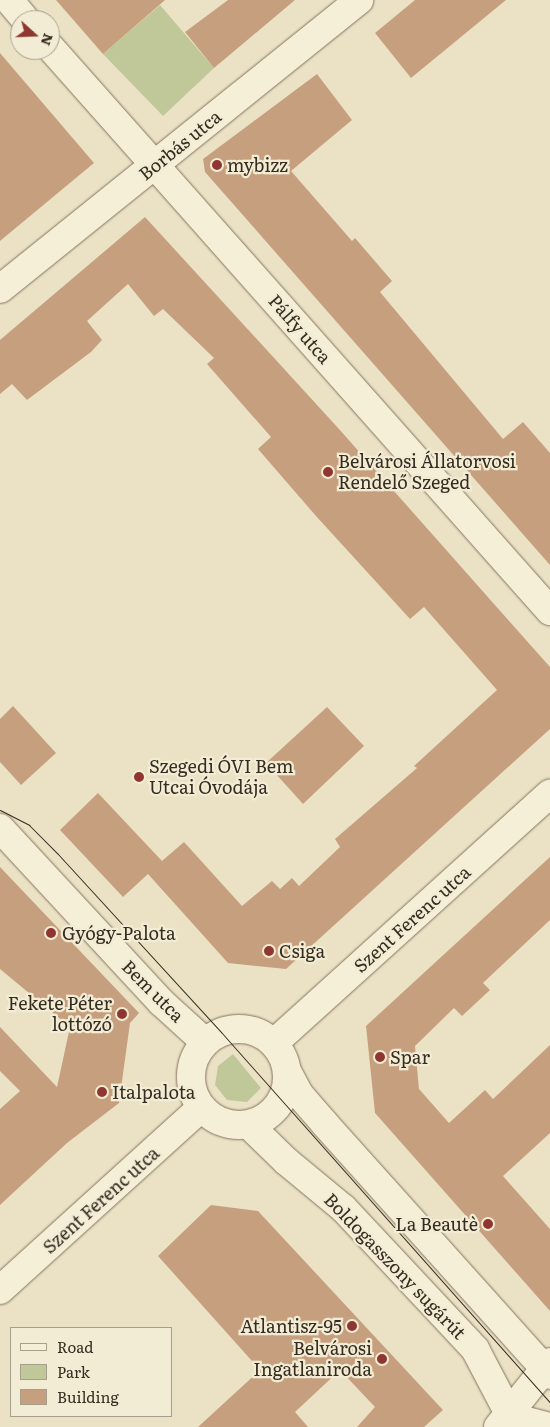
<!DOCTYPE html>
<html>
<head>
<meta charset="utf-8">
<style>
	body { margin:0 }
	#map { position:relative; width:550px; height:1427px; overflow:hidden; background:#ebe2c6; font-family:Literata,serif }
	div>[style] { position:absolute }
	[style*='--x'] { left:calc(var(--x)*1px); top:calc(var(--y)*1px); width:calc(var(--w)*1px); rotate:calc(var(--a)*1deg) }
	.green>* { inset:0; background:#c0c89a }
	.building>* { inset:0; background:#c6a07e }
	.roads { filter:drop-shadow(0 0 1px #85745d) drop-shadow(0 0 1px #85745d) }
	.minor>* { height:28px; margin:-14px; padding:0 14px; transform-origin:14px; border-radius:14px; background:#f6efd8 }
	.minor>.ring { margin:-14px; padding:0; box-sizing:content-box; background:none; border:28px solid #f6efd8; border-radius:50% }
	.tram>* { height:1px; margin:-0.5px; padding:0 0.5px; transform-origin:0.5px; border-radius:0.5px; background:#362c20 }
	.dots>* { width:14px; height:14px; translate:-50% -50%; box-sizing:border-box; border:2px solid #f3ecd5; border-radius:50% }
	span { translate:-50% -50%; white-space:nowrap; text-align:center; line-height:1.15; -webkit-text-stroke:4.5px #f3ecd5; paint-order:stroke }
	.street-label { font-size:18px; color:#362c20 }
	.poi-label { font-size:18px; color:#362c20 }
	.left { translate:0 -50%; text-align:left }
	.right { translate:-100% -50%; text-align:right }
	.legend { position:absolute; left:10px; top:1327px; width:162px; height:90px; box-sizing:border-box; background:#f3ecd5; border:1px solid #a79f8d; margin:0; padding:6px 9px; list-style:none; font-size:15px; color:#362c20 }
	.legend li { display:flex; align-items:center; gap:10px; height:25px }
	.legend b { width:25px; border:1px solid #a79f8d }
	.north { position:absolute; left:10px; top:10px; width:50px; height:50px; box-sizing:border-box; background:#f3ecd5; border:1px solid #a79f8d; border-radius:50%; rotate:110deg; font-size:14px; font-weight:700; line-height:20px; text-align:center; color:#362c20 }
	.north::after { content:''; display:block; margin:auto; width:18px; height:22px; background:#8f3631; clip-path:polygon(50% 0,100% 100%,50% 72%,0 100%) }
</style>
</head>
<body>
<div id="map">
	<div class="green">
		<div style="clip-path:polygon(160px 5px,214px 68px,163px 116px,103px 54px)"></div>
		<div style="clip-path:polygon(233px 1054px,261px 1088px,247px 1102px,227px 1100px,215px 1085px,218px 1066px)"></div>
	</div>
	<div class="building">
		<div style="clip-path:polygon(56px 0,165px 0,103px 54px)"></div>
		<div style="clip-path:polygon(228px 0,295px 0,214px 68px,185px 32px)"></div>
		<div style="clip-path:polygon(415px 0,506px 0,411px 78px,375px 33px)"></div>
		<div style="clip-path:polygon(0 53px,94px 163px,0 241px)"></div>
		<div style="clip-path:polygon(317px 74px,352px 120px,291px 171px,352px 241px,355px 238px,392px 281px,380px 292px,503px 439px,523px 422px,550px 453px,550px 565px,205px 172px,203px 159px)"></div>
		<div style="clip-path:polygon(145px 217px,339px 429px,550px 667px,550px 729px,286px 969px,228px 963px,148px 874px,123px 897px,60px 830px,98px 793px,162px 861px,148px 873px,184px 842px,242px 906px,272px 881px,280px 889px,292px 878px,299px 886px,340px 847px,335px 839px,417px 768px,414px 766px,497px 690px,424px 607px,410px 619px,316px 516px,258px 449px,271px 437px,207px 364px,214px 358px,163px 309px,154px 316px,128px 284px,87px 321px,102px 340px,91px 352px,27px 400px,12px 384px,0 394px,0 340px)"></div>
		<div style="clip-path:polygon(13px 706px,56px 753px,21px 785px,0 762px,0 719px)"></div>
		<div style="clip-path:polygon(327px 707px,364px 746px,303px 804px,266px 763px)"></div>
		<div style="clip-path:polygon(550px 857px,550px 920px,483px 983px,490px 990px,462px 1016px,454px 1008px,415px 1046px,419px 1089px,449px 1123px,485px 1090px,493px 1099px,550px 1045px,550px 1133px,503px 1176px,550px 1229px,550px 1311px,375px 1113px,366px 1026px)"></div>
		<div style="clip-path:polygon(0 867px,139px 1013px,130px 1023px,119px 1103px,67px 1143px,0 1205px,0 1109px,20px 1091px,0 1071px,0 1027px,57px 1087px,70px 1027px,0 969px)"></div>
		<div style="clip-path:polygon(211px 1205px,258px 1211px,443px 1410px,424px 1427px,357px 1427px,375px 1407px,340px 1370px,295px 1412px,308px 1427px,198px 1427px,260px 1370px,158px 1256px)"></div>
	</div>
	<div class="roads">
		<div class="minor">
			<div style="--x:9;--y:0;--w:26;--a:50"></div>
			<div style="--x:50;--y:47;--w:754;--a:48.44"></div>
			<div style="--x:0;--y:289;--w:461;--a:-38.8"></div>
			<div style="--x:0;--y:828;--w:237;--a:47.2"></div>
			<div style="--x:161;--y:1002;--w:59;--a:42.3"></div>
			<div class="ring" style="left:191px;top:1029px;width:68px;height:68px"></div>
			<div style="--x:274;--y:1043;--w:372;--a:-42.1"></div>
			<div style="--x:287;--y:1071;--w:26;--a:62"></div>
			<div style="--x:299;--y:1094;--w:40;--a:49"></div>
			<div style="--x:325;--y:1124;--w:337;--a:48.1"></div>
			<div style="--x:249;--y:1125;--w:52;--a:44.2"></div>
			<div style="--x:286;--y:1161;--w:75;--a:39.6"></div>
			<div style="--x:344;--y:1209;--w:192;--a:46.9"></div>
			<div style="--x:475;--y:1349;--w:88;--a:62.3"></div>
			<div style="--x:0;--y:1290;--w:271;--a:-42.2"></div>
			<div style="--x:508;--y:1416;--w:42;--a:15"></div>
			<div style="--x:498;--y:1427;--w:83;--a:-51.3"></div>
		</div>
	</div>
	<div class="tram">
		<div style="--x:0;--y:810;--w:33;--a:27"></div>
		<div style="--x:29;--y:825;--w:40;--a:45"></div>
		<div style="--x:57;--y:853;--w:243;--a:47.5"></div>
		<div style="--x:221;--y:1032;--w:495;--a:48.4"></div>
	</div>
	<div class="dots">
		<div style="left:217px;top:165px;background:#8f3631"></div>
		<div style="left:328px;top:472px;background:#8f3631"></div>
		<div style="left:139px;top:777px;background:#8f3631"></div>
		<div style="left:51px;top:933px;background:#8f3631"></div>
		<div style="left:269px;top:951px;background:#8f3631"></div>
		<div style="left:122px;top:1014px;background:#8f3631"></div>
		<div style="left:380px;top:1057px;background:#8f3631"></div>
		<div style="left:102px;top:1092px;background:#8f3631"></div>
		<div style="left:488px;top:1224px;background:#8f3631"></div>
		<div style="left:352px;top:1326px;background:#8f3631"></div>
		<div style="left:382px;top:1359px;background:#8f3631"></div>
	</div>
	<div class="street-label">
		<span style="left:180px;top:145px;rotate:-39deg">Borbás utca</span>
		<span style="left:300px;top:329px;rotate:49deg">Pálfy utca</span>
		<span style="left:412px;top:919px;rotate:-42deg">Szent Ferenc utca</span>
		<span style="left:153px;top:991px;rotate:45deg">Bem utca</span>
		<span style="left:101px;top:1200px;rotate:-42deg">Szent Ferenc utca</span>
		<span style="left:395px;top:1266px;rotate:46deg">Boldogasszony sugárút</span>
	</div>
	<div class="poi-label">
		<span class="left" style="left:227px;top:165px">mybizz</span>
		<span class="left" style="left:338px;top:472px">Belvárosi Állatorvosi<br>Rendelő Szeged</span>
		<span class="left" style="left:149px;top:777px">Szegedi ÓVI Bem<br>Utcai Óvodája</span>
		<span class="left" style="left:62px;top:933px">Gyógy-Palota</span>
		<span class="left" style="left:279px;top:951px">Csiga</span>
		<span class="right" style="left:112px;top:1014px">Fekete Péter<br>lottózó</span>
		<span class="left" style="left:390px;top:1057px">Spar</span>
		<span class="left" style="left:112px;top:1092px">Italpalota</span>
		<span class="right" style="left:478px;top:1224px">La Beautè</span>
		<span class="right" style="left:342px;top:1326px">Atlantisz-95</span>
		<span class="right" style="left:372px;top:1359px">Belvárosi<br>Ingatlaniroda</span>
	</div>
	<ul class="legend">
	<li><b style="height:6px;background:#f6efd8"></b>Road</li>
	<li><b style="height:14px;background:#c0c89a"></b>Park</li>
	<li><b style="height:14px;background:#c6a07e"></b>Building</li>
	</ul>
	<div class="north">N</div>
</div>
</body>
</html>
